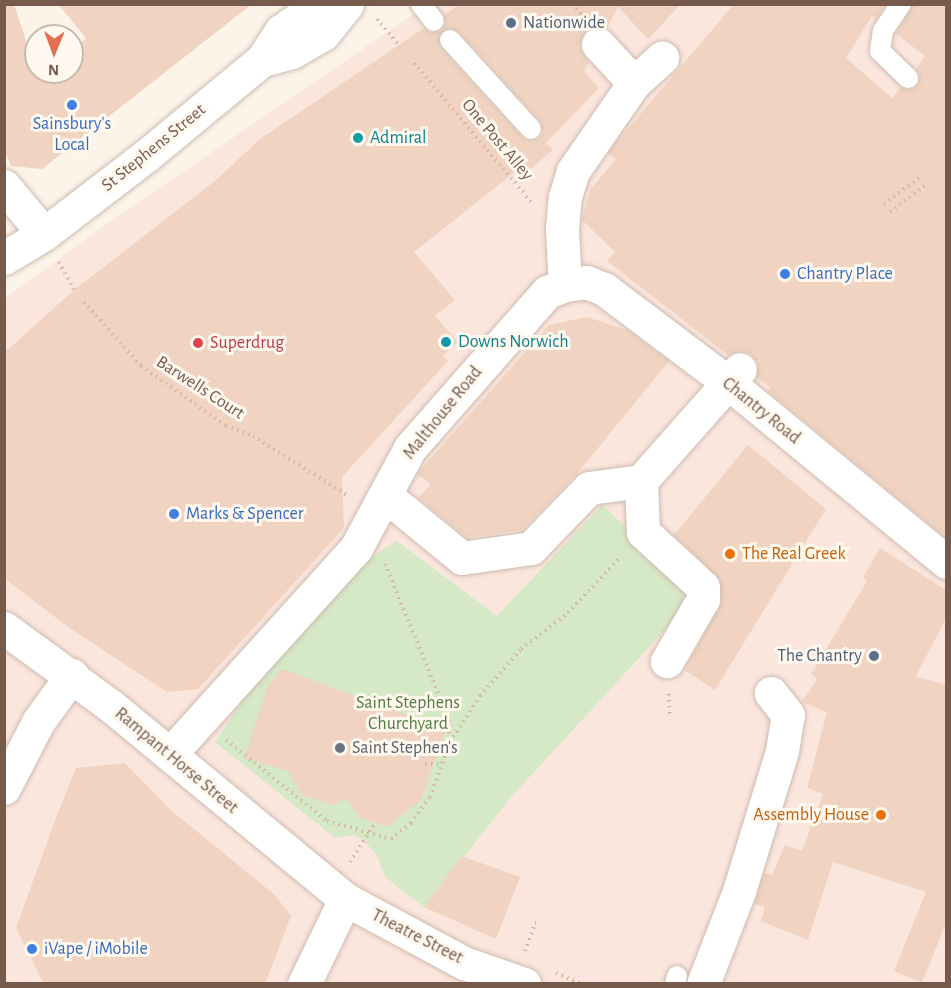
<!DOCTYPE html>
<html>
<head>
<meta charset="utf-8">
<style>
	body { margin:0 }
	#map { position:relative; width:951px; height:988px; overflow:hidden; background:#fcf4e9; font-family:"Alegreya Sans",sans-serif }
	div>[style] { position:absolute }
	[style*='--x'] { left:calc(var(--x)*1px); top:calc(var(--y)*1px); width:calc(var(--w)*1px); rotate:calc(var(--a)*1deg) }
	.commercial>* { inset:0; background:#fbe6dd }
	.green>* { inset:0; background:#d5e9c7 }
	.building>* { inset:0; background:#f0d4c1 }
	.path>* { height:4px; margin-top:-2px; transform-origin:0; background:repeating-linear-gradient(90deg,#d6b7a4 0 1.5px,transparent 0 6px) }
	.roads { filter:drop-shadow(0 0 2px #cebcaf) drop-shadow(0 0 2px #cebcaf) }
	.lane>* { height:20px; margin:-10px; padding:0 10px; transform-origin:10px; border-radius:10px; background:#fff }
	.street>* { height:33px; margin:-16.5px; padding:0 16.5px; transform-origin:16.5px; border-radius:16.5px; background:#fff }
	.secondary>* { height:33px; margin:-16.5px; padding:0 16.5px; transform-origin:16.5px; border-radius:16.5px; background:#fff }
	.dots>* { width:16px; height:16px; translate:-50% -50%; box-sizing:border-box; border:3px solid #fef8ef; border-radius:50% }
	span { translate:-50% -50%; white-space:nowrap; text-align:center; line-height:1.15; -webkit-text-stroke:6px #fef8ef; paint-order:stroke }
	.service-label { font-size:18px; color:#4e5e75 }
	.left { translate:0 -50%; text-align:left }
	.right { translate:-100% -50%; text-align:right }
	.shop-label { font-size:18px; color:#366cbe }
	.culture-label { font-size:18px; color:#0d838f }
	.street-label { font-size:18px; color:#765b4d }
	.health-label { font-size:18px; color:#be3a42 }
	.food-label { font-size:18px; color:#c56008 }
	.park-label { font-size:18px; color:#557b45 }
	.worship-label { font-size:18px; color:#5b616d }
	.frame { position:absolute; inset:0; border:6px solid #765b4d; pointer-events:none }
	.north { position:absolute; left:24px; top:24px; width:60px; height:60px; box-sizing:border-box; background:#fef8ef; border:2px solid #c8b9ae; border-radius:50%; rotate:181deg; font-size:16px; font-weight:700; line-height:24px; text-align:center; color:#765b4d }
	.north::after { content:''; display:block; margin:auto; width:21px; height:27px; background:#e07253; clip-path:polygon(50% 0,100% 100%,50% 72%,0 100%) }
</style>
</head>
<body>
<div id="map">
	<div class="commercial">
		<div style="clip-path:polygon(427px 5px,946px 5px,946px 983px,5px 983px,4px 299px,101px 228px)"></div>
	</div>
	<div class="green">
		<div style="clip-path:polygon(602px 505px,698px 594px,512px 796px,424px 907px,385px 877px,377px 856px,364px 840px,353px 835px,335px 838px,215px 742px,248px 692px,369px 558px,397px 541px,497px 616px)"></div>
	</div>
	<div class="building">
		<div style="clip-path:polygon(4px 4px,14px 4px,39px 80px,48px 72px,72px 72px,72px 50px,86px 38px,58px 4px,252px 4px,42px 169px,11px 166px,4px 149px)"></div>
		<div style="clip-path:polygon(evenodd,460px 4px,681px 4px,648px 39px,618px 7px,607px 28px,594px 26px,586px 30px,580px 48px,589px 62px,584px 71px,599px 88px,546px 143px,553px 150px,521px 177px,516px 171px,414px 252px,455px 300px,435px 316px,458px 342px,443px 356px,448px 361px,342px 477px,344px 528px,198px 689px,167px 692px,68px 627px,4px 578px,4px 353px,74px 290px,215px 181px,260px 139px,424px 28px,430px 32px,441px 31px,445px 25px,444px 15px,460px 4px,448px 28px,459px 32px,540px 121px,543px 132px,539px 138px,528px 141px,522px 137px,441px 48px,439px 36px,448px 28px)"></div>
		<div style="clip-path:polygon(734px 4px,886px 4px,876px 19px,872px 16px,846px 58px,892px 98px,901px 87px,911px 90px,917px 86px,920px 75px,916px 69px,925px 56px,896px 34px,913px 4px,946px 4px,946px 538px,768px 391px,770px 387px,756px 377px,758px 364px,752px 355px,743px 351px,728px 355px,607px 261px,615px 252px,582px 220px,590px 190px,616px 159px,608px 153px,614px 145px)"></div>
		<div style="clip-path:polygon(587px 317px,627px 330px,669px 361px,576px 475px,522px 530px,467px 538px,419px 498px,431px 484px,417px 474px,549px 325px)"></div>
		<div style="clip-path:polygon(748px 445px,826px 509px,715px 690px,684px 670px,719px 608px,720px 580px,674px 535px)"></div>
		<div style="clip-path:polygon(880px 548px,946px 590px,946px 618px,916px 676px,946px 685px,946px 923px,922px 983px,894px 971px,926px 892px,833px 862px,808px 940px,761px 921px,765px 907px,754px 904px,764px 873px,772px 875px,785px 845px,802px 851px,823px 794px,807px 788px,827px 712px,802px 702px,817px 679px,811px 674px,867px 581px,863px 577px)"></div>
		<div style="clip-path:polygon(282px 669px,446px 729px,421px 800px,387px 827px,359px 817px,346px 798px,333px 805px,302px 795px,288px 771px,244px 758px,267px 687px)"></div>
		<div style="clip-path:polygon(125px 763px,172px 811px,275px 895px,291px 916px,265px 984px,44px 984px,16px 928px,57px 815px,76px 768px)"></div>
		<div style="clip-path:polygon(462px 856px,520px 877px,496px 939px,424px 907px)"></div>
	</div>
	<div class="path">
		<div style="--x:572;--y:4;--w:15;--a:48"></div>
		<div style="--x:377;--y:19;--w:33;--a:50"></div>
		<div style="--x:414;--y:63;--w:182;--a:49.9"></div>
		<div style="--x:884;--y:204;--w:47;--a:-36.4"></div>
		<div style="--x:890;--y:212;--w:46;--a:-37.1"></div>
		<div style="--x:59;--y:262;--w:32;--a:62"></div>
		<div style="--x:84;--y:302;--w:86;--a:48.3"></div>
		<div style="--x:141;--y:366;--w:104;--a:35.2"></div>
		<div style="--x:226;--y:426;--w:29;--a:20"></div>
		<div style="--x:253;--y:436;--w:111;--a:32.1"></div>
		<div style="--x:385;--y:564;--w:169;--a:67.7"></div>
		<div style="--x:449;--y:720;--w:22;--a:87"></div>
		<div style="--x:669;--y:694;--w:20;--a:87"></div>
		<div style="--x:226;--y:740;--w:129;--a:38.7"></div>
		<div style="--x:327;--y:821;--w:66;--a:15.7"></div>
		<div style="--x:391;--y:839;--w:26;--a:-39"></div>
		<div style="--x:411;--y:823;--w:32;--a:-54"></div>
		<div style="--x:430;--y:797;--w:59;--a:-70"></div>
		<div style="--x:450;--y:742;--w:55;--a:-56.9"></div>
		<div style="--x:480;--y:696;--w:62;--a:-48.9"></div>
		<div style="--x:521;--y:649;--w:59;--a:-37.5"></div>
		<div style="--x:568;--y:613;--w:76;--a:-47.1"></div>
		<div style="--x:425;--y:764;--w:17;--a:3"></div>
		<div style="--x:350;--y:862;--w:46;--a:-57.3"></div>
		<div style="--x:525;--y:951;--w:30;--a:-70"></div>
		<div style="--x:535;--y:923;--w:6;--a:0"></div>
		<div style="--x:556;--y:973;--w:28;--a:23"></div>
	</div>
	<div class="roads">
		<div class="lane">
			<div style="--x:421;--y:4;--w:21;--a:53"></div>
			<div style="--x:901;--y:4;--w:32;--a:124"></div>
			<div style="--x:883;--y:31;--w:20;--a:99"></div>
			<div style="--x:880;--y:51;--w:39;--a:44"></div>
			<div style="--x:450;--y:40;--w:120;--a:47.7"></div>
			<div style="--x:675;--y:984;--w:8;--a:-76"></div>
		</div>
		<div class="street">
			<div style="--x:598;--y:44;--w:53;--a:47.3"></div>
			<div style="--x:565;--y:285;--w:56;--a:-93.1"></div>
			<div style="--x:562;--y:229;--w:32;--a:-85"></div>
			<div style="--x:565;--y:197;--w:27;--a:-73"></div>
			<div style="--x:573;--y:171;--w:107;--a:-55.3"></div>
			<div style="--x:634;--y:83;--w:38;--a:-42"></div>
			<div style="--x:641;--y:481;--w:149;--a:-48.5"></div>
			<div style="--x:385;--y:495;--w:99;--a:39.3"></div>
			<div style="--x:462;--y:558;--w:70;--a:-8.2"></div>
			<div style="--x:531;--y:548;--w:83;--a:-46"></div>
			<div style="--x:589;--y:488;--w:52;--a:-7.7"></div>
			<div style="--x:641;--y:481;--w:51;--a:87.8"></div>
			<div style="--x:643;--y:532;--w:81;--a:42.5"></div>
			<div style="--x:703;--y:587;--w:12;--a:90"></div>
			<div style="--x:703;--y:599;--w:72;--a:120.1"></div>
			<div style="--x:170;--y:754;--w:278;--a:-47.9"></div>
			<div style="--x:356;--y:548;--w:114;--a:-61.6"></div>
			<div style="--x:410;--y:448;--w:208;--a:-48.7"></div>
			<div style="--x:547;--y:292;--w:19;--a:-21"></div>
			<div style="--x:565;--y:285;--w:21;--a:-8"></div>
			<div style="--x:586;--y:282;--w:19;--a:21"></div>
			<div style="--x:604;--y:289;--w:153;--a:37"></div>
			<div style="--x:726;--y:381;--w:285;--a:39.4"></div>
			<div style="--x:4;--y:788;--w:74;--a:-62.7"></div>
			<div style="--x:38;--y:722;--w:58;--a:-54.1"></div>
			<div style="--x:304;--y:984;--w:94;--a:-64.2"></div>
			<div style="--x:703;--y:984;--w:100;--a:-68.8"></div>
			<div style="--x:739;--y:891;--w:146;--a:-72.9"></div>
			<div style="--x:782;--y:751;--w:36;--a:-81"></div>
			<div style="--x:788;--y:715;--w:28;--a:-128"></div>
		</div>
		<div class="secondary">
			<div style="--x:262;--y:60;--w:31;--a:-15"></div>
			<div style="--x:292;--y:52;--w:36;--a:-30"></div>
			<div style="--x:323;--y:34;--w:38;--a:-51"></div>
			<div style="--x:4;--y:186;--w:62;--a:50.2"></div>
			<div style="--x:4;--y:258;--w:47;--a:-31"></div>
			<div style="--x:44;--y:234;--w:130;--a:-37.5"></div>
			<div style="--x:147;--y:155;--w:149;--a:-39.6"></div>
			<div style="--x:262;--y:60;--w:35;--a:-57"></div>
			<div style="--x:281;--y:31;--w:35;--a:-35"></div>
			<div style="--x:310;--y:11;--w:34;--a:-12"></div>
			<div style="--x:4;--y:628;--w:132;--a:36.1"></div>
			<div style="--x:111;--y:706;--w:303;--a:39.5"></div>
			<div style="--x:345;--y:899;--w:135;--a:28.3"></div>
			<div style="--x:464;--y:963;--w:64;--a:19.3"></div>
		</div>
	</div>
	<div class="dots">
		<div style="left:511px;top:23px;background:#5c6f8a"></div>
		<div style="left:72px;top:105px;background:#3f7fe0"></div>
		<div style="left:358px;top:138px;background:#0f9aa8"></div>
		<div style="left:785px;top:274px;background:#3f7fe0"></div>
		<div style="left:446px;top:342px;background:#0f9aa8"></div>
		<div style="left:198px;top:343px;background:#e0444e"></div>
		<div style="left:174px;top:514px;background:#3f7fe0"></div>
		<div style="left:730px;top:554px;background:#e8710a"></div>
		<div style="left:874px;top:656px;background:#5c6f8a"></div>
		<div style="left:340px;top:748px;background:#6b7280"></div>
		<div style="left:881px;top:815px;background:#e8710a"></div>
		<div style="left:32px;top:949px;background:#3f7fe0"></div>
	</div>
	<div class="service-label">
		<span class="left" style="left:523px;top:23px">Nationwide</span>
		<span class="right" style="left:862px;top:656px">The Chantry</span>
	</div>
	<div class="shop-label">
		<span style="left:72px;top:135px">Sainsbury's<br>Local</span>
		<span class="left" style="left:797px;top:274px">Chantry Place</span>
		<span class="left" style="left:186px;top:514px">Marks &amp; Spencer</span>
		<span class="left" style="left:44px;top:949px">iVape / iMobile</span>
	</div>
	<div class="culture-label">
		<span class="left" style="left:370px;top:138px">Admiral</span>
		<span class="left" style="left:458px;top:342px">Downs Norwich</span>
	</div>
	<div class="street-label">
		<span style="left:497px;top:140px;rotate:50deg">One Post Alley</span>
		<span style="left:154px;top:148px;rotate:-39deg">St Stephens Street</span>
		<span style="left:200px;top:388px;rotate:33deg">Barwells Court</span>
		<span style="left:761px;top:411px;rotate:39deg">Chantry Road</span>
		<span style="left:443px;top:413px;rotate:-51deg">Malthouse Road</span>
		<span style="left:176px;top:761px;rotate:40deg">Rampant Horse Street</span>
		<span style="left:417px;top:937px;rotate:27deg">Theatre Street</span>
	</div>
	<div class="health-label">
		<span class="left" style="left:210px;top:343px">Superdrug</span>
	</div>
	<div class="food-label">
		<span class="left" style="left:742px;top:554px">The Real Greek</span>
		<span class="right" style="left:869px;top:815px">Assembly House</span>
	</div>
	<div class="park-label">
		<span style="left:408px;top:714px">Saint Stephens<br>Churchyard</span>
	</div>
	<div class="worship-label">
		<span class="left" style="left:352px;top:748px">Saint Stephen's</span>
	</div>
	<div class="frame"></div>
	<div class="north">N</div>
</div>
</body>
</html>
